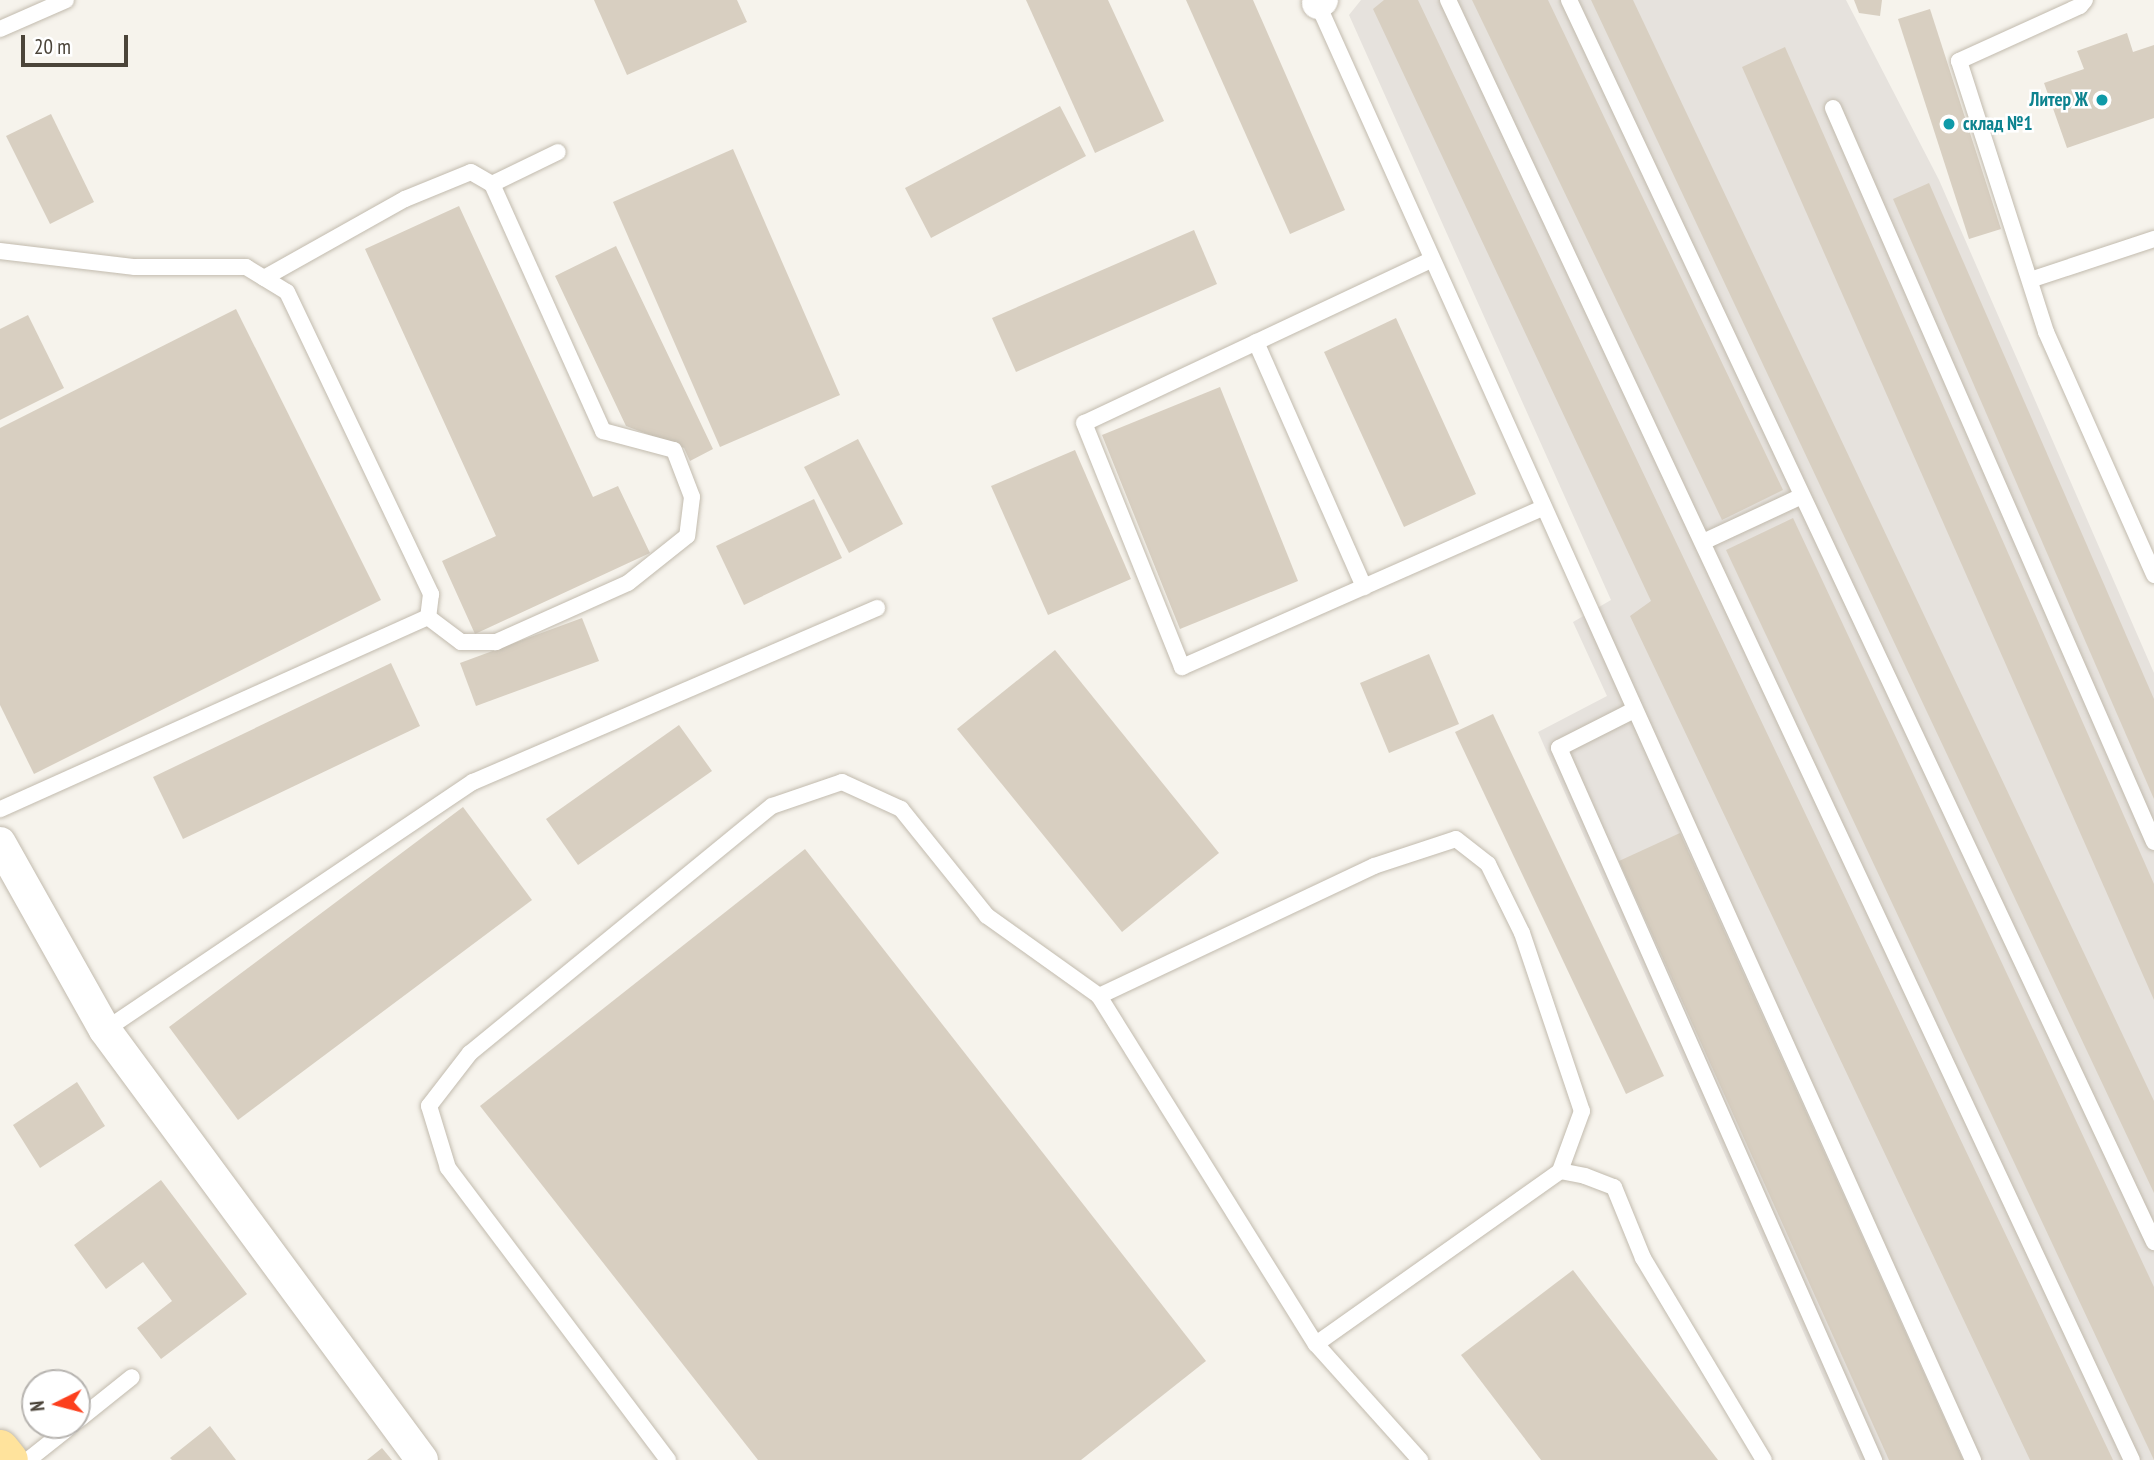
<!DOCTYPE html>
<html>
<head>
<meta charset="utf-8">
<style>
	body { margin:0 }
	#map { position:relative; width:2154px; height:1460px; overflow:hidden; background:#f6f3ec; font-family:"PT Sans Narrow",sans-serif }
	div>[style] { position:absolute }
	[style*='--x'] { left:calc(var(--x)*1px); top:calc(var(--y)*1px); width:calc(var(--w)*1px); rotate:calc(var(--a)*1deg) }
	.industrial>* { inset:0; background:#e6e2dd }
	.building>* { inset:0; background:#d8cfc1 }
	.roads { filter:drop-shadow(0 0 2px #c2bbae) drop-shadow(0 0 2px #c2bbae) }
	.lane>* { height:16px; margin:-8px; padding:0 8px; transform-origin:8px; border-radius:8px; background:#fff }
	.street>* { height:32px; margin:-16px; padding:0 16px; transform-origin:16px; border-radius:16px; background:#fff }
	.primary>* { height:38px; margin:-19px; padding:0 19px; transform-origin:19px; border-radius:19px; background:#ffe39c }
	.dots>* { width:19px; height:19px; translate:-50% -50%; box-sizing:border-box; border:4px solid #fff; border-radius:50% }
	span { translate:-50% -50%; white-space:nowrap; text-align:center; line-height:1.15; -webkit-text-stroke:5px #fff; paint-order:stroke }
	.culture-label { font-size:19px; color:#0d838f; font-weight:700 }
	.right { translate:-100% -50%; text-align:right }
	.left { translate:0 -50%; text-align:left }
	.north { position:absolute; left:21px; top:1369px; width:70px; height:70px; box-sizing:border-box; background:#fff; border:2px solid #b7b4b0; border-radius:50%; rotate:264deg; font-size:19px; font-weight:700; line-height:28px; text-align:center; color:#4b4439 }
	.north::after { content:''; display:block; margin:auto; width:24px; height:32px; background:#fc3f1d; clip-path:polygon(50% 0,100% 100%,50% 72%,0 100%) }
	.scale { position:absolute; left:21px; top:35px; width:107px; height:32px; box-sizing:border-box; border:4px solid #4b4439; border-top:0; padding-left:9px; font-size:21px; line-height:24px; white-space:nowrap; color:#4b4439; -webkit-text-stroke:5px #fff; paint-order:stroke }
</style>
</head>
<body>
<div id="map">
	<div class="industrial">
		<div style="clip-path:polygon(1361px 0,1846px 0,1939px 180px,2154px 673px,2154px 1460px,1860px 1460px,1538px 732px,1607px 696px,1573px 622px,1611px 600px,1349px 15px)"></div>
	</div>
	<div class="building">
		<div style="clip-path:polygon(594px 0,737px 0,747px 22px,627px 75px)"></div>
		<div style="clip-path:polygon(1026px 0,1108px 0,1164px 121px,1095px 153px)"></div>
		<div style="clip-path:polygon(1186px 0,1253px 0,1345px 210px,1290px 234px)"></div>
		<div style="clip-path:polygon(1384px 0,1418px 0,2113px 1460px,2030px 1460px,1630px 616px,1651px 601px,1373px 9px)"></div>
		<div style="clip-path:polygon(1472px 0,1548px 0,1783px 490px,1722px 520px)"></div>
		<div style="clip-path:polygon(1591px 0,1633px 0,2154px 1101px,2154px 1193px)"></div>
		<div style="clip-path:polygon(1854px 0,1882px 0,1880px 16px,1859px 13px)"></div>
		<div style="clip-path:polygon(1930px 9px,2001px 229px,1969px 239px,1898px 19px)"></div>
		<div style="clip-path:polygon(2127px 33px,2133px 52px,2154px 45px,2154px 118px,2067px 148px,2044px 83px,2084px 69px,2077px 51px)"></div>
		<div style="clip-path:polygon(1785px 47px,2154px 884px,2154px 1000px,1742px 67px)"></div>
		<div style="clip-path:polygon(1060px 106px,1086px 156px,931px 238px,905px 188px)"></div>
		<div style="clip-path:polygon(51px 114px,94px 202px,50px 224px,6px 136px)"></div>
		<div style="clip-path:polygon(733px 149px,840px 395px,720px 447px,613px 202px)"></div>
		<div style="clip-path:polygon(1929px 183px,2154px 699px,2154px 799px,1893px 199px)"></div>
		<div style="clip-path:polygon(459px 206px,593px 497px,618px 486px,650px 553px,475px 634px,442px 561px,496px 536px,365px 249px)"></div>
		<div style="clip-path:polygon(1194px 230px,1217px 284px,1016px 372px,992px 318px)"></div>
		<div style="clip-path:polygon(616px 246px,713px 449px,690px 461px,684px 448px,626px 426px,555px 276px)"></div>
		<div style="clip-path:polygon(236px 309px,381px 600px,34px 774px,0 705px,0 428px)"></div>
		<div style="clip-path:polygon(28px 315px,64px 388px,0 420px,0 329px)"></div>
		<div style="clip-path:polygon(1396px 318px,1476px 494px,1404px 527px,1324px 352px)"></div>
		<div style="clip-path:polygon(1220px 387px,1298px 581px,1180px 629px,1102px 435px)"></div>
		<div style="clip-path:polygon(858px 439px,903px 524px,849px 553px,804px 467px)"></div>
		<div style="clip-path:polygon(1075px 450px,1131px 579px,1048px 615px,991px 486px)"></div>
		<div style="clip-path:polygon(814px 499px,842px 558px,744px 605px,716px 546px)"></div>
		<div style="clip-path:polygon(1793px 518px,2154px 1287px,2154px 1460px,1726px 550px)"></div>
		<div style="clip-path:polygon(582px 618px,599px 661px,476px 706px,460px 663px)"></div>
		<div style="clip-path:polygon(1055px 650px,1219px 853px,1122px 932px,957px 729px)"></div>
		<div style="clip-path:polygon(1429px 654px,1459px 724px,1389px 753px,1360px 683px)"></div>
		<div style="clip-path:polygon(391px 663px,420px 726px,183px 839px,153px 777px)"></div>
		<div style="clip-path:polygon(1493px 714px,1664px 1076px,1626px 1094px,1455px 732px)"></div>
		<div style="clip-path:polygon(679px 725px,712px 771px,578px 865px,546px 819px)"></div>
		<div style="clip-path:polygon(463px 807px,532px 900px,238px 1120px,169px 1027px)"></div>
		<div style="clip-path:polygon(1680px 833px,1963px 1460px,1889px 1460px,1619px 861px)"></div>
		<div style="clip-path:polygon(805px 849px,1206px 1361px,1081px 1460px,758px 1460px,480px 1106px)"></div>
		<div style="clip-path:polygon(77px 1082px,105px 1126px,40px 1168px,13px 1125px)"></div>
		<div style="clip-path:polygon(161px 1180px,247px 1294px,161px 1359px,137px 1328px,172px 1301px,143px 1262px,106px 1289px,74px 1245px)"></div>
		<div style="clip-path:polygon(1573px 1270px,1718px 1460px,1541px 1460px,1461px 1355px)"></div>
		<div style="clip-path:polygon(210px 1426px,236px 1460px,172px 1460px,170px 1458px)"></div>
		<div style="clip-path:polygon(382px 1448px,392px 1460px,367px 1460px)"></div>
	</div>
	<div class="roads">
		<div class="lane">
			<div style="--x:1316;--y:0;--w:1601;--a:65.77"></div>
			<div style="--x:1448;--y:0;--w:1612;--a:64.9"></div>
			<div style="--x:1569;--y:0;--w:1373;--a:64.78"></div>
			<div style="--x:2085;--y:0;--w:8;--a:130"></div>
			<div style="--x:2080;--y:6;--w:133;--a:155.6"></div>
			<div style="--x:1959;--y:61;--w:285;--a:72.2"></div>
			<div style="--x:2046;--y:332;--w:266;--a:66"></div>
			<div style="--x:0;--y:29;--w:72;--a:-23.7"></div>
			<div style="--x:1833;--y:108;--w:801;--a:66.38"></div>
			<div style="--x:492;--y:184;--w:73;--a:-25.9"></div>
			<div style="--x:0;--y:251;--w:136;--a:6.8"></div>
			<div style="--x:135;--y:267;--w:111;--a:0"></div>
			<div style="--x:246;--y:267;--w:48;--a:31.4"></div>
			<div style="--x:287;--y:292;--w:335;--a:64.5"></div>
			<div style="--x:431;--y:594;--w:23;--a:97"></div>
			<div style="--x:428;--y:617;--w:469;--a:155.8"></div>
			<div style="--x:1431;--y:260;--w:383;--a:154.8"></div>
			<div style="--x:1084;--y:423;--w:263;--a:68.1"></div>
			<div style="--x:1182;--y:667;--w:394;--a:-23.8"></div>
			<div style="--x:264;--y:278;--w:162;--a:-29.3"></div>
			<div style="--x:405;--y:199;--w:71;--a:-22.2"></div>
			<div style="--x:471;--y:172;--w:24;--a:30"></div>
			<div style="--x:492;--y:184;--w:271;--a:65.8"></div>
			<div style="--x:603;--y:431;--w:73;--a:15"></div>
			<div style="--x:674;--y:450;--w:50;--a:69"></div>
			<div style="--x:692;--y:497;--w:39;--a:97"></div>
			<div style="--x:687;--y:536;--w:75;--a:141.5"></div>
			<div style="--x:628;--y:583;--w:145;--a:155.9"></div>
			<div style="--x:496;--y:642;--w:35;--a:180"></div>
			<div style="--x:461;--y:642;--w:41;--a:-142.9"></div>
			<div style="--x:2030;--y:280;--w:131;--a:-18.3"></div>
			<div style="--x:1256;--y:342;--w:268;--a:66.2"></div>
			<div style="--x:1703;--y:542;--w:109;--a:-24.9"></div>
			<div style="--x:1634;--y:710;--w:84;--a:153.1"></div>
			<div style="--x:1559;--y:748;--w:779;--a:66.13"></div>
			<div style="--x:1099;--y:996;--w:304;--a:-25.3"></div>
			<div style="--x:1374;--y:866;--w:86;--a:-18.2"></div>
			<div style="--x:1456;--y:839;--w:41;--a:38"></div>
			<div style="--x:1488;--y:864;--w:77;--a:63.8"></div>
			<div style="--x:1522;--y:933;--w:188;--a:71.4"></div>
			<div style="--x:1582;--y:1111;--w:64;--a:110.1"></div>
			<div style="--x:105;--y:1030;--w:444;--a:-34"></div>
			<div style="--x:473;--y:782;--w:440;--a:-23.3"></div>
			<div style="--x:1316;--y:1344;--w:299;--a:-35.3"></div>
			<div style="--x:1560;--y:1171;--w:25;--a:11"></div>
			<div style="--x:1585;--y:1176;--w:31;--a:21"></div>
			<div style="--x:1614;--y:1187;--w:77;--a:67.8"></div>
			<div style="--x:1643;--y:1258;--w:235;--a:59.1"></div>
			<div style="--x:77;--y:1421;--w:70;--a:-38.7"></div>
			<div style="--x:28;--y:1460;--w:56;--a:-38.5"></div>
			<div style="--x:668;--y:1460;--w:366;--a:-127"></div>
			<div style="--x:448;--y:1168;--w:65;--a:-107"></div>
			<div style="--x:429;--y:1106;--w:67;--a:-52.3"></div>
			<div style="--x:470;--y:1053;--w:390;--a:-39.3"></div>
			<div style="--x:772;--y:806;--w:74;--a:-18.9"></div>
			<div style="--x:842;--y:782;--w:65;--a:24.6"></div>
			<div style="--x:901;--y:809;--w:137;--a:51.2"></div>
			<div style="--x:987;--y:916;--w:138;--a:35.5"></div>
			<div style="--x:1099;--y:996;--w:410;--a:58.1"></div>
			<div style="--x:1316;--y:1344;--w:156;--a:48.1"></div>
		</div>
		<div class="street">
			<div style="--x:1318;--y:3;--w:5;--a:-37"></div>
			<div style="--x:0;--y:843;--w:214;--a:60.7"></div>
			<div style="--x:105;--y:1030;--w:534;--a:53.6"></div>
		</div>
		<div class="primary">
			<div style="--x:0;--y:1449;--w:14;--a:51"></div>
		</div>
	</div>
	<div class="dots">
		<div style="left:2102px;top:100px;background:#0f9aa8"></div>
		<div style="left:1949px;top:124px;background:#0f9aa8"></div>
	</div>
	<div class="culture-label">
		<span class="right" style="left:2088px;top:100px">Литер Ж</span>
		<span class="left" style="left:1963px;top:124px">склад №1</span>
	</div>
	<div class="north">N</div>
	<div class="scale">20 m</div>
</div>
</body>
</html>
